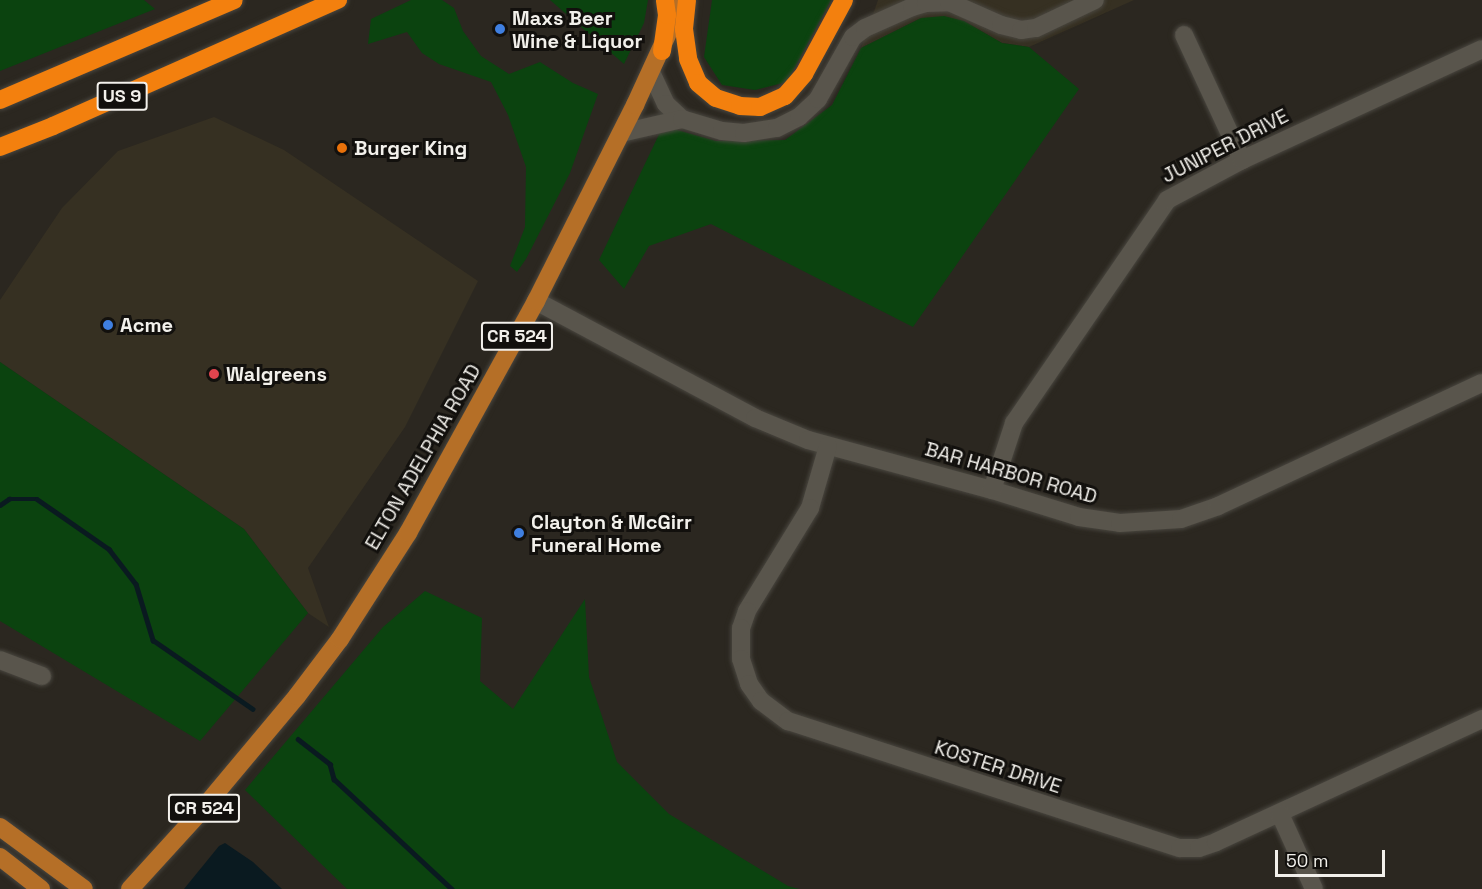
<!DOCTYPE html>
<html>
<head>
<meta charset="utf-8">
<style>
	body { margin:0 }
	#map { position:relative; width:1482px; height:889px; overflow:hidden; background:#2b2720; font-family:"Space Grotesk",sans-serif }
	div>[style] { position:absolute }
	[style*='--x'] { left:calc(var(--x)*1px); top:calc(var(--y)*1px); width:calc(var(--w)*1px); rotate:calc(var(--a)*1deg) }
	.built>* { inset:0; background:#363022 }
	.green>* { inset:0; background:#0b430f }
	.water>* { inset:0; background:#0a1a20 }
	.stream>* { height:4.5px; margin:-2.25px; padding:0 2.25px; transform-origin:2.25px; border-radius:2.25px; background:#0a1a20 }
	.roads { filter:drop-shadow(0 0 2px #49463f) drop-shadow(0 0 2px #49463f) }
	.minor>* { height:18px; margin:-9px; padding:0 9px; transform-origin:9px; border-radius:9px; background:#59554c }
	.major>* { height:18px; margin:-9px; padding:0 9px; transform-origin:9px; border-radius:9px; background:#b56f27 }
	.highway>* { height:18px; margin:-9px; padding:0 9px; transform-origin:9px; border-radius:9px; background:#f3800e }
	.dots>* { width:16px; height:16px; translate:-50% -50%; box-sizing:border-box; border:3px solid #12100d; border-radius:50% }
	span { translate:-50% -50%; white-space:nowrap; text-align:center; line-height:1.15; -webkit-text-stroke:6px #12100d; paint-order:stroke }
	.shield-label span { padding:2px 4px; background:#12100d; border:2px solid; border-radius:4px; -webkit-text-stroke-width:0 }
	.shield-label { font-size:18px; color:#f2f0eb; font-weight:700 }
	.poi-label { font-size:20px; color:#f2f0eb; font-weight:700 }
	.left { translate:0 -50%; text-align:left }
	.street-label { font-size:20px; color:#f2f0eb }
	.scale { position:absolute; left:1275px; top:850px; width:110px; height:27px; box-sizing:border-box; border:3px solid #f2f0eb; border-top:0; padding-left:8px; font-size:18px; line-height:21px; white-space:nowrap; color:#f2f0eb; -webkit-text-stroke:4px #12100d; paint-order:stroke }
</style>
</head>
<body>
<div id="map">
	<div class="built">
		<div style="clip-path:polygon(878px 0,1134px 0,1029px 47px,1002px 43px,964px 21px,921px 18px,861px 48px)"></div>
		<div style="clip-path:polygon(214px 117px,284px 150px,478px 281px,405px 427px,308px 568px,329px 627px,308px 613px,244px 529px,0 362px,0 300px,62px 208px,118px 151px)"></div>
	</div>
	<div class="green">
		<div style="clip-path:polygon(0 0,144px 0,155px 9px,0 71px)"></div>
		<div style="clip-path:polygon(411px 0,442px 0,454px 8px,463px 31px,481px 56px,509px 74px,540px 62px,573px 83px,598px 94px,570px 173px,526px 259px,517px 272px,510px 266px,525px 227px,526px 167px,508px 115px,491px 82px,439px 64px,422px 53px,407px 32px,368px 44px,371px 19px)"></div>
		<div style="clip-path:polygon(550px 0,648px 0,644px 23px,624px 64px)"></div>
		<div style="clip-path:polygon(712px 0,831px 0,787px 82px,755px 90px,722px 85px,704px 57px)"></div>
		<div style="clip-path:polygon(944px 16px,964px 21px,1002px 43px,1029px 47px,1079px 89px,913px 327px,711px 224px,649px 246px,624px 289px,599px 260px,663px 126px,716px 141px,785px 140px,832px 105px,861px 48px,921px 18px)"></div>
		<div style="clip-path:polygon(0 362px,244px 529px,308px 613px,200px 741px,0 621px)"></div>
		<div style="clip-path:polygon(425px 591px,482px 618px,480px 681px,513px 709px,585px 599px,589px 677px,617px 762px,669px 814px,788px 886px,799px 889px,347px 889px,245px 790px,383px 627px)"></div>
	</div>
	<div class="water">
		<div style="clip-path:polygon(225px 843px,253px 862px,282px 889px,184px 889px,219px 846px)"></div>
	</div>
	<div class="stream">
		<div style="--x:0;--y:505;--w:11;--a:-34"></div>
		<div style="--x:9;--y:499;--w:28;--a:0"></div>
		<div style="--x:37;--y:499;--w:88;--a:34.8"></div>
		<div style="--x:109;--y:549;--w:44;--a:52.4"></div>
		<div style="--x:136;--y:584;--w:59;--a:73.1"></div>
		<div style="--x:153;--y:640;--w:121;--a:34.6"></div>
		<div style="--x:298;--y:739;--w:41;--a:38"></div>
		<div style="--x:330;--y:764;--w:16;--a:75"></div>
		<div style="--x:334;--y:779;--w:161;--a:43"></div>
	</div>
	<div class="roads">
		<div class="minor">
			<div style="--x:1184;--y:35;--w:138;--a:65.1"></div>
			<div style="--x:651;--y:72;--w:35;--a:65"></div>
			<div style="--x:666;--y:104;--w:22;--a:43"></div>
			<div style="--x:621;--y:133;--w:63;--a:-12.9"></div>
			<div style="--x:682;--y:119;--w:42;--a:16.7"></div>
			<div style="--x:722;--y:131;--w:22;--a:5"></div>
			<div style="--x:744;--y:133;--w:33;--a:-9"></div>
			<div style="--x:777;--y:128;--w:25;--a:-27"></div>
			<div style="--x:799;--y:117;--w:26;--a:-43"></div>
			<div style="--x:818;--y:99;--w:71;--a:-60.6"></div>
			<div style="--x:853;--y:37;--w:15;--a:-37"></div>
			<div style="--x:865;--y:28;--w:51;--a:-24.1"></div>
			<div style="--x:912;--y:7;--w:15;--a:-16"></div>
			<div style="--x:926;--y:3;--w:23;--a:-2"></div>
			<div style="--x:949;--y:2;--w:57;--a:23.9"></div>
			<div style="--x:1001;--y:25;--w:21;--a:14"></div>
			<div style="--x:1021;--y:30;--w:15;--a:-8"></div>
			<div style="--x:1036;--y:28;--w:65;--a:-25.4"></div>
			<div style="--x:536;--y:301;--w:248;--a:28.1"></div>
			<div style="--x:755;--y:418;--w:57;--a:22.5"></div>
			<div style="--x:808;--y:440;--w:191;--a:15.2"></div>
			<div style="--x:992;--y:490;--w:91;--a:17.2"></div>
			<div style="--x:1079;--y:517;--w:41;--a:8.3"></div>
			<div style="--x:1120;--y:523;--w:61;--a:-3.8"></div>
			<div style="--x:1181;--y:519;--w:39;--a:-19"></div>
			<div style="--x:1218;--y:506;--w:291;--a:-25"></div>
			<div style="--x:828;--y:446;--w:65;--a:106.2"></div>
			<div style="--x:810;--y:508;--w:121;--a:121.5"></div>
			<div style="--x:747;--y:611;--w:18;--a:109"></div>
			<div style="--x:741;--y:628;--w:31;--a:90"></div>
			<div style="--x:741;--y:659;--w:26;--a:72"></div>
			<div style="--x:749;--y:684;--w:21;--a:55"></div>
			<div style="--x:761;--y:701;--w:34;--a:37"></div>
			<div style="--x:788;--y:721;--w:412;--a:18"></div>
			<div style="--x:1180;--y:848;--w:19;--a:0"></div>
			<div style="--x:1199;--y:848;--w:18;--a:-19"></div>
			<div style="--x:1216;--y:842;--w:293;--a:-24.8"></div>
			<div style="--x:992;--y:490;--w:71;--a:-71.8"></div>
			<div style="--x:1014;--y:423;--w:270;--a:-55.5"></div>
			<div style="--x:1167;--y:200;--w:85;--a:-28.1"></div>
			<div style="--x:1242;--y:160;--w:264;--a:-24.8"></div>
			<div style="--x:0;--y:660;--w:45;--a:20.9"></div>
			<div style="--x:1280;--y:814;--w:82;--a:65.6"></div>
		</div>
		<div class="major">
			<div style="--x:0;--y:827;--w:104;--a:36.4"></div>
			<div style="--x:0;--y:857;--w:52;--a:38"></div>
			<div style="--x:130;--y:889;--w:104;--a:-47.7"></div>
			<div style="--x:200;--y:812;--w:151;--a:-50.1"></div>
			<div style="--x:297;--y:696;--w:71;--a:-53"></div>
			<div style="--x:340;--y:639;--w:126;--a:-57.3"></div>
			<div style="--x:408;--y:533;--w:265;--a:-61.1"></div>
			<div style="--x:536;--y:301;--w:220;--a:-63.2"></div>
			<div style="--x:635;--y:105;--w:115;--a:-65.4"></div>
		</div>
		<div class="highway">
			<div style="--x:687;--y:0;--w:29;--a:96"></div>
			<div style="--x:684;--y:29;--w:30;--a:82"></div>
			<div style="--x:688;--y:59;--w:26;--a:67"></div>
			<div style="--x:698;--y:83;--w:23;--a:40"></div>
			<div style="--x:716;--y:98;--w:25;--a:18"></div>
			<div style="--x:740;--y:106;--w:20;--a:3"></div>
			<div style="--x:760;--y:107;--w:27;--a:-24"></div>
			<div style="--x:785;--y:96;--w:29;--a:-49"></div>
			<div style="--x:804;--y:74;--w:84;--a:-61.6"></div>
			<div style="--x:662;--y:51;--w:36;--a:-82"></div>
			<div style="--x:667;--y:15;--w:15;--a:-98"></div>
			<div style="--x:0;--y:100;--w:254;--a:-23.1"></div>
			<div style="--x:0;--y:147;--w:57;--a:-21.6"></div>
			<div style="--x:53;--y:126;--w:312;--a:-23.9"></div>
		</div>
	</div>
	<div class="dots">
		<div style="left:500px;top:29px;background:#3f7fe0"></div>
		<div style="left:342px;top:148px;background:#e8710a"></div>
		<div style="left:108px;top:325px;background:#3f7fe0"></div>
		<div style="left:214px;top:374px;background:#e0444e"></div>
		<div style="left:519px;top:533px;background:#3f7fe0"></div>
	</div>
	<div class="shield-label">
		<span style="left:122px;top:96px">US 9</span>
		<span style="left:517px;top:336px">CR 524</span>
		<span style="left:204px;top:808px">CR 524</span>
	</div>
	<div class="poi-label">
		<span class="left" style="left:512px;top:30px">Maxs Beer<br>Wine &amp; Liquor</span>
		<span class="left" style="left:354px;top:148px">Burger King</span>
		<span class="left" style="left:120px;top:325px">Acme</span>
		<span class="left" style="left:226px;top:374px">Walgreens</span>
		<span class="left" style="left:531px;top:534px">Clayton &amp; McGirr<br>Funeral Home</span>
	</div>
	<div class="street-label">
		<span style="left:1225px;top:146px;rotate:-27deg">JUNIPER DRIVE</span>
		<span style="left:423px;top:457px;rotate:-60deg">ELTON ADELPHIA ROAD</span>
		<span style="left:1011px;top:473px;rotate:16deg">BAR HARBOR ROAD</span>
		<span style="left:998px;top:767px;rotate:18deg">KOSTER DRIVE</span>
	</div>
	<div class="scale">50 m</div>
</div>
</body>
</html>
